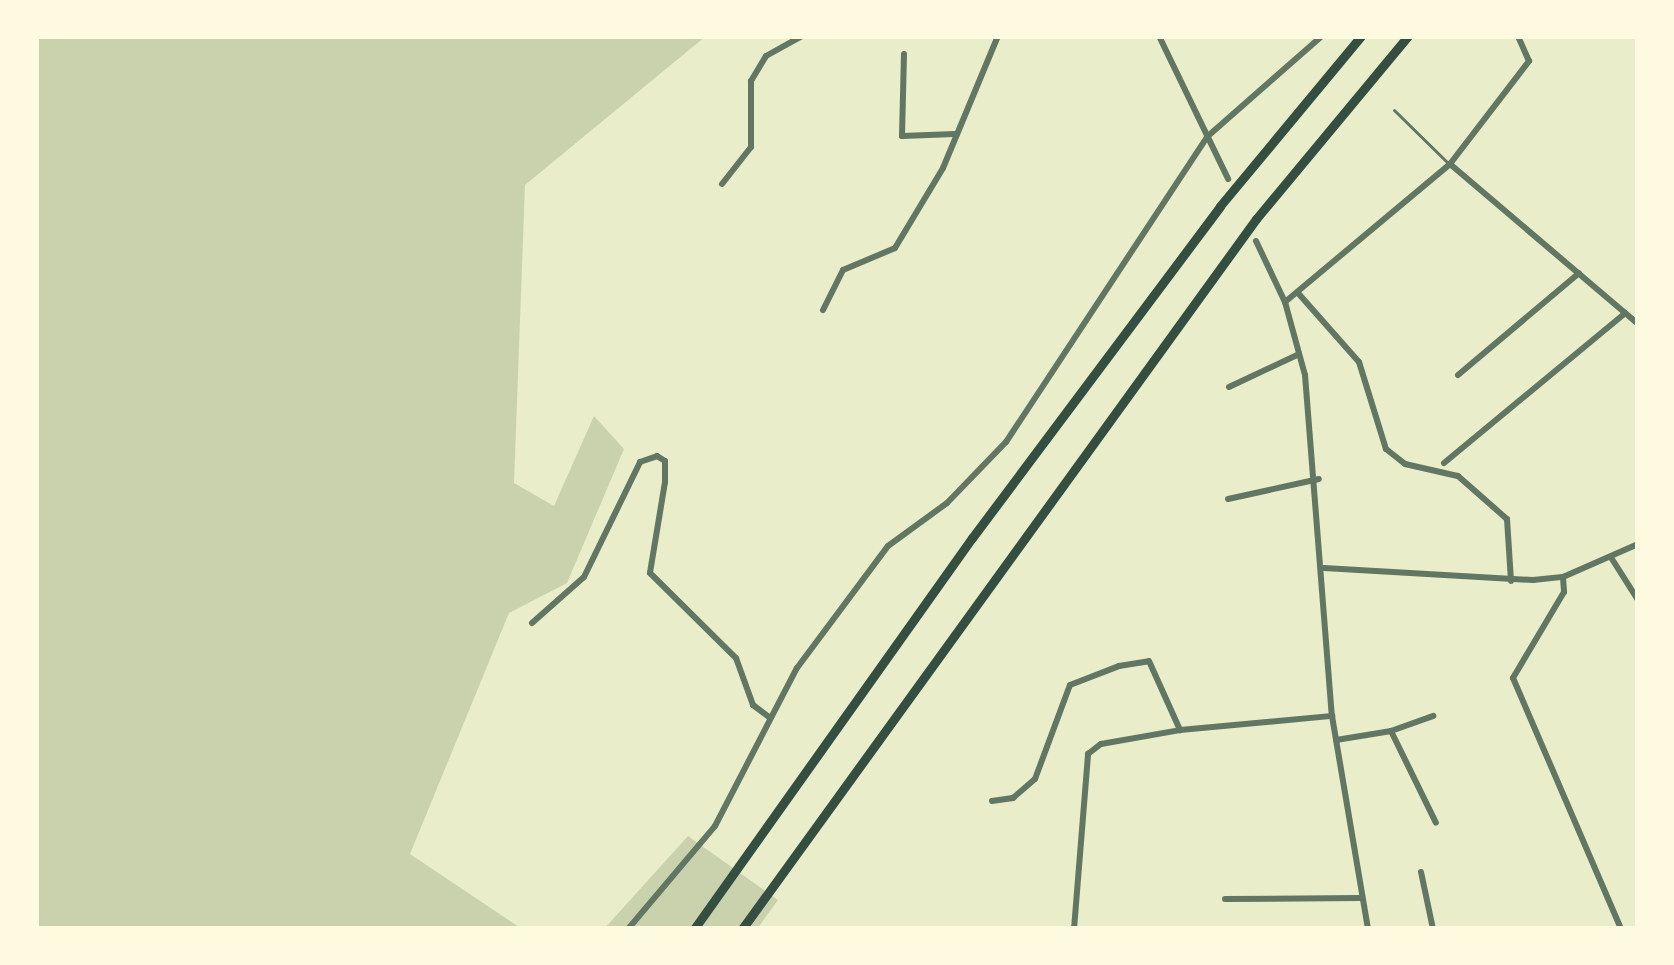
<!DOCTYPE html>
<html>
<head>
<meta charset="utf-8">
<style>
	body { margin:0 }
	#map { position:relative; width:1674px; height:965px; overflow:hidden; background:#e9edc9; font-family:Cabin,sans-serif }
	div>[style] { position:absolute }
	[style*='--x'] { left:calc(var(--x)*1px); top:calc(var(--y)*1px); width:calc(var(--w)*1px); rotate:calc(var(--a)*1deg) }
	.green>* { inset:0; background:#cad2ad }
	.service>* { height:3px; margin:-1.5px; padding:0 1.5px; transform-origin:1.5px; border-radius:1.5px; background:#617663 }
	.minor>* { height:6px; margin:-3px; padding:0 3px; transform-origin:3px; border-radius:3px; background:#617663 }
	.motorway>* { height:9px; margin:-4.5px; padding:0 4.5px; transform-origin:4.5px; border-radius:4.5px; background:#344e41 }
	span { translate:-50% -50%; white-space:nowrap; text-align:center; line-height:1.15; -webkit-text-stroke:12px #fefae0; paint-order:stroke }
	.frame { position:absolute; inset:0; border:39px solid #fefae0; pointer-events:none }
</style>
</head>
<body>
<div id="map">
	<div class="green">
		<div style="clip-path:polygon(36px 36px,706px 36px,525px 185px,514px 483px,554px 506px,594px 416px,624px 449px,567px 583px,509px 613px,410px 854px,522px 929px,36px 929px)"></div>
		<div style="clip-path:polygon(688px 836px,778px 900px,757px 929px,604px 929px)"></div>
	</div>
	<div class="service">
		<div style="--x:1394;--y:110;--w:76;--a:44.5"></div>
	</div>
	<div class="minor">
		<div style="--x:1159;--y:36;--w:159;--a:64.2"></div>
		<div style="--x:904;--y:54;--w:82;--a:91.4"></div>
		<div style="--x:902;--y:136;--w:53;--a:-2.2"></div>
		<div style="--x:1450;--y:164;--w:247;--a:40.4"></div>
		<div style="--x:722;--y:184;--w:47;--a:-51.9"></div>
		<div style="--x:751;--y:147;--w:66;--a:-90"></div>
		<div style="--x:751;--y:81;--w:29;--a:-59"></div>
		<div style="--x:766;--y:56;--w:41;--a:-29.1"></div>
		<div style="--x:1256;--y:241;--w:68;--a:64.6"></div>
		<div style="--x:1285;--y:302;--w:76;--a:74.7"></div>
		<div style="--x:1305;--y:375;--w:342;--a:85.5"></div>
		<div style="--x:1332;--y:716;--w:216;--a:80.4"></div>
		<div style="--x:1298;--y:293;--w:92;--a:48.5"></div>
		<div style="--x:1359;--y:362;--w:91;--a:72.8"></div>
		<div style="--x:1386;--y:449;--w:24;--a:38"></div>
		<div style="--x:1405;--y:464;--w:54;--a:12.8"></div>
		<div style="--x:1458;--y:476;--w:65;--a:41.3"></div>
		<div style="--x:1507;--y:519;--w:62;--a:86.3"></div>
		<div style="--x:1285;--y:302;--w:215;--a:-39.9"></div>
		<div style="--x:1450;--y:164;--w:130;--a:-52.5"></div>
		<div style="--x:1529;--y:61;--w:27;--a:-114"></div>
		<div style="--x:823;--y:310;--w:45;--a:-63.4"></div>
		<div style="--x:843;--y:270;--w:56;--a:-22.9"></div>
		<div style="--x:895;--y:248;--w:93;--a:-59"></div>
		<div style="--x:943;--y:168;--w:143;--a:-67.4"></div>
		<div style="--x:1458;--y:375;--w:158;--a:-40.1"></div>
		<div style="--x:1229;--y:387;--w:77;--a:-25.2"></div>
		<div style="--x:1444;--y:463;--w:235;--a:-39.6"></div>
		<div style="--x:1228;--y:499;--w:93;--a:-12.4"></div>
		<div style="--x:1612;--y:559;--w:49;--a:57.6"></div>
		<div style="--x:1324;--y:568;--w:209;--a:3.3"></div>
		<div style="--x:1533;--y:580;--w:30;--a:-6"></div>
		<div style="--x:1563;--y:577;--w:82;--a:-23.7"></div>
		<div style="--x:1563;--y:577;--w:15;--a:86"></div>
		<div style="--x:1564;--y:592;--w:100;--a:120.7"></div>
		<div style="--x:1513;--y:678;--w:273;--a:66.7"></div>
		<div style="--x:532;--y:623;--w:69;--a:-41.5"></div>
		<div style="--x:584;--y:577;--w:128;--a:-64"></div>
		<div style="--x:640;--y:462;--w:18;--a:-19"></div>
		<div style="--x:657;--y:456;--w:9;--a:32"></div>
		<div style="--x:665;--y:461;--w:21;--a:90"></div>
		<div style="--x:665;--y:482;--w:92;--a:99.4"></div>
		<div style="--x:650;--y:573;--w:121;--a:44.7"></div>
		<div style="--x:736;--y:658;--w:50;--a:70.1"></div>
		<div style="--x:753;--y:705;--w:21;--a:37"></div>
		<div style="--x:1391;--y:731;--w:45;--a:-19.7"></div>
		<div style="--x:1336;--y:740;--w:56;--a:-9.3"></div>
		<div style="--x:1391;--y:731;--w:102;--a:63.9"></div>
		<div style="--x:992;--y:801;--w:21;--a:-8"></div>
		<div style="--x:1013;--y:798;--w:29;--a:-41"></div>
		<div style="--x:1035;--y:779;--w:100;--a:-69.6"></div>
		<div style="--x:1070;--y:685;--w:53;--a:-21.2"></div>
		<div style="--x:1119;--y:666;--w:30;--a:-9"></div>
		<div style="--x:1149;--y:661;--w:76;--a:65.8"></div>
		<div style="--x:1421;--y:872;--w:58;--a:78.1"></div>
		<div style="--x:1225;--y:899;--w:136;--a:-0.4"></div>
		<div style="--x:628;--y:929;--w:135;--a:-49.8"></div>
		<div style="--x:715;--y:826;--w:178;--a:-62.6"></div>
		<div style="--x:797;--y:668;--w:152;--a:-53.3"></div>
		<div style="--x:888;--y:546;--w:73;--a:-36.1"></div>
		<div style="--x:947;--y:503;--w:85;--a:-46"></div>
		<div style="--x:1006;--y:442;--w:367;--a:-56.6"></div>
		<div style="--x:1208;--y:136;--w:152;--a:-41.3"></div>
		<div style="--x:1074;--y:929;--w:176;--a:-85.4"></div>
		<div style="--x:1088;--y:754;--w:16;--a:-38"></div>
		<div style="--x:1101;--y:744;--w:80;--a:-10"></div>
		<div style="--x:1180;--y:730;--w:153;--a:-5.3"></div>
	</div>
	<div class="motorway">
		<div style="--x:694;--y:929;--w:480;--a:-54.6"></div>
		<div style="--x:972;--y:538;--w:414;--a:-53.2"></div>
		<div style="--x:1220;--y:206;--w:221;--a:-50.3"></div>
		<div style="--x:742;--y:929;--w:877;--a:-54.1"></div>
		<div style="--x:1256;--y:219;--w:238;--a:-50.3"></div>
	</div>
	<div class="frame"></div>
</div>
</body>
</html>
